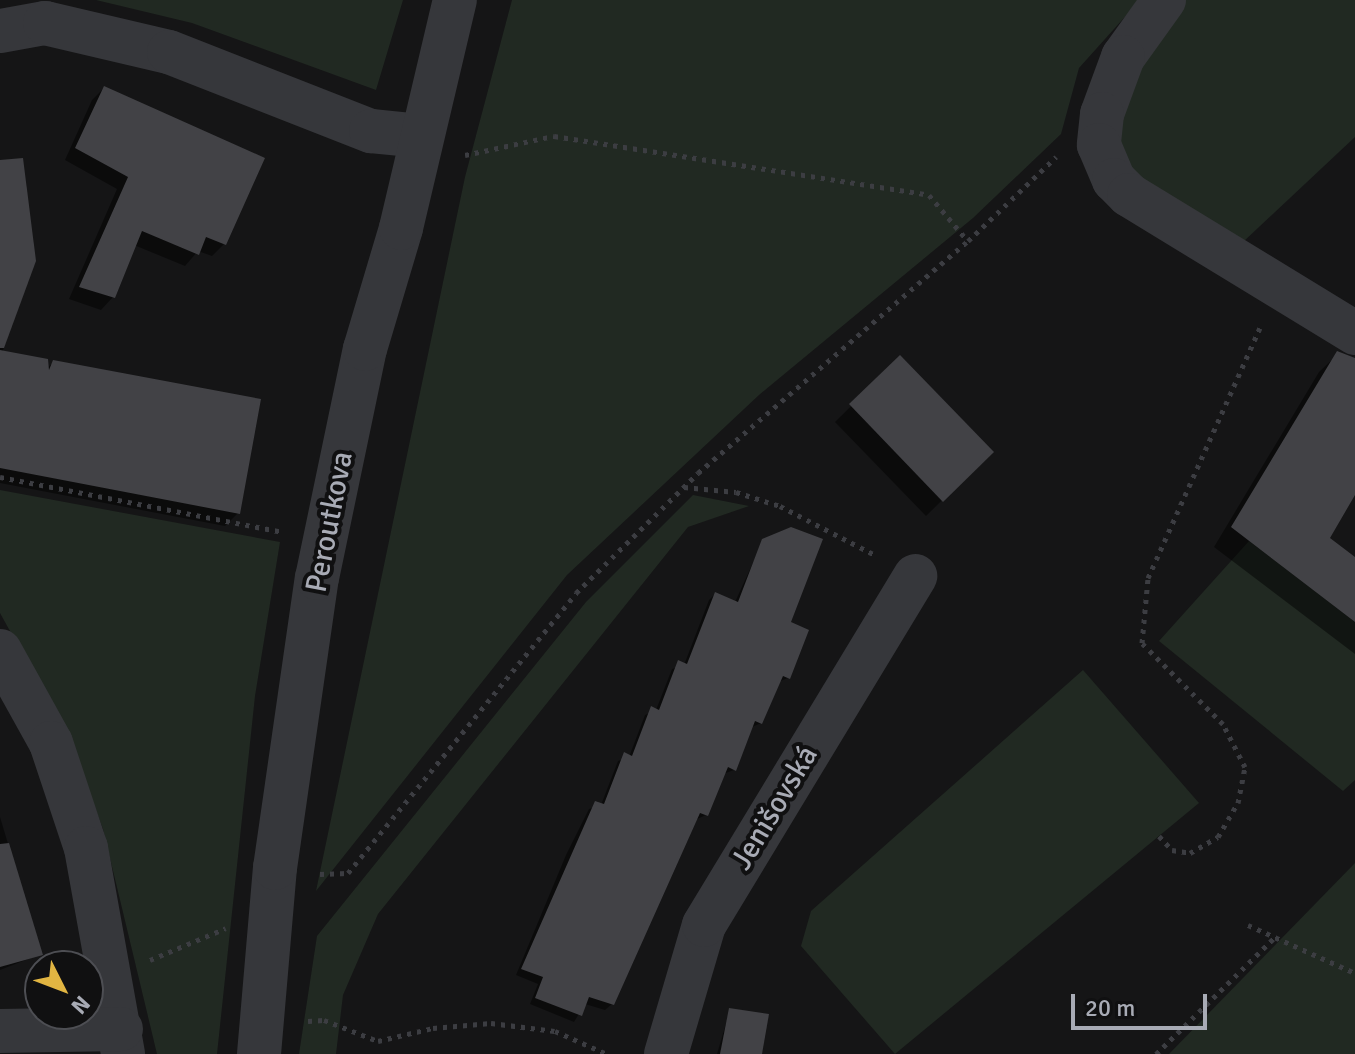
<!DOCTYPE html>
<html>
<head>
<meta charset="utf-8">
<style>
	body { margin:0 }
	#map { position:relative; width:1355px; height:1054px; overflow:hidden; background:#151516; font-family:Signika,sans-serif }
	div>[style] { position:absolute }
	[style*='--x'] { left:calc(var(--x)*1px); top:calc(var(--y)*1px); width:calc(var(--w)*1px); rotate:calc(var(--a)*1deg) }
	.green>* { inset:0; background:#212922 }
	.shadow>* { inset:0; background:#0007 }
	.building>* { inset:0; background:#424246 }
	.path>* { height:5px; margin-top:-2.5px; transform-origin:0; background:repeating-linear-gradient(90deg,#3c3d42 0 4px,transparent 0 10px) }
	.minor>* { height:44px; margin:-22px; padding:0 22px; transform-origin:22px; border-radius:22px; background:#36373b }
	span { translate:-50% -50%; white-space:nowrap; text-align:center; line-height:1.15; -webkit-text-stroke:8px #101011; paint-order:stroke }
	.street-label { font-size:30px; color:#a8abb5 }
	.north { position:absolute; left:24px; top:950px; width:80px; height:80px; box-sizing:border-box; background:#101011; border:2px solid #4d4e53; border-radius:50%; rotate:132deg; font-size:22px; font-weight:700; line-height:32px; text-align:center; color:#a8abb5 }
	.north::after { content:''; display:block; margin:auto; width:28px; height:36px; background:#e1b542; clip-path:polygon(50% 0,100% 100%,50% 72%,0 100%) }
	.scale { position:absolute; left:1071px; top:994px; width:136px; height:36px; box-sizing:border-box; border:4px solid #a8abb5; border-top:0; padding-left:10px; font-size:24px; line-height:28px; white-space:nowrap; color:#a8abb5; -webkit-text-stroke:6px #101011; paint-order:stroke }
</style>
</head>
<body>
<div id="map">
	<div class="green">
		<div style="clip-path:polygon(96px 0,403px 0,376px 90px,192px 23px)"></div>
		<div style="clip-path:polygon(512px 0,1140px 0,1079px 68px,1061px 134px,973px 218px,759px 395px,567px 575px,316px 891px,465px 177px)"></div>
		<div style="clip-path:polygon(1183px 0,1355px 0,1355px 137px,1242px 243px,1141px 189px,1114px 144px,1133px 66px)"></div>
		<div style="clip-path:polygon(0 490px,280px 542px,255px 696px,217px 1054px,157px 1054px,103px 829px,69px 738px,0 613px)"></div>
		<div style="clip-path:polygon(693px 495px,749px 506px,688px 527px,378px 914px,343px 995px,336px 1054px,299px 1054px,317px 936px,586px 602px)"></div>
		<div style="clip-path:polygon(1249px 541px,1355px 622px,1355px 780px,1343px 791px,1159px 641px)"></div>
		<div style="clip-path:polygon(1083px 670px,1199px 803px,895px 1054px,801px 946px,811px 911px)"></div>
		<div style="clip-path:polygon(1355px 863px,1355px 1054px,1169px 1054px)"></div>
	</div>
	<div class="shadow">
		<div style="clip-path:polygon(104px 88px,224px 244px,212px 256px,198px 251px,185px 266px,134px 245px,113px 297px,101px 310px,69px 299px,117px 189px,65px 160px,92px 100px)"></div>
		<div style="clip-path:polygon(0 220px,34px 261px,2px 353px,47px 368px,54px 362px,238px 513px,225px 526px,0 483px)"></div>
		<div style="clip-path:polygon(1338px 354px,1355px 360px,1355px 491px,1327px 538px,1355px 559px,1355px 654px,1214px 547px,1319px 372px)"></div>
		<div style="clip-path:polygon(900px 358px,991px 452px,926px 516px,835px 422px)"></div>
		<div style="clip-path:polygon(763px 541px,788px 623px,788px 678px,778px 682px,761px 723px,750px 728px,734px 770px,723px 774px,706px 815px,695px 820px,612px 1004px,605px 1010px,585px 1004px,574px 1022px,530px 1004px,538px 984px,516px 975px,566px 855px,589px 809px,601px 805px,618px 761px,629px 757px,645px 715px,656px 710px,672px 669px,684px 665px,709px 600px,715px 594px,735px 602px)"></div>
		<div style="clip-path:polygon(0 817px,41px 954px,0 970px)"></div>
		<div style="clip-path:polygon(730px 1010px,760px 1054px,717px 1054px)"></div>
	</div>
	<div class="building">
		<div style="clip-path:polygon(104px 86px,265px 158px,226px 245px,206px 237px,199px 255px,142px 231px,115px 298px,79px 287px,128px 177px,75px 148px)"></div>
		<div style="clip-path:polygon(23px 158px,36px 261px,4px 348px,0 348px,0 160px)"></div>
		<div style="clip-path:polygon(0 350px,48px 359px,49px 370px,53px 360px,261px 399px,240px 514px,0 468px)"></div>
		<div style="clip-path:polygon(1337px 351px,1355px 358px,1355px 495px,1330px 538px,1355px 557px,1355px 622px,1231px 527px)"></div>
		<div style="clip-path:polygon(900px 355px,994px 452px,943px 502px,849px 404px)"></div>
		<div style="clip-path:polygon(791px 527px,823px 539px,791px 622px,809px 630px,790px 679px,783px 676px,762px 724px,755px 721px,736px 771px,728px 767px,708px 816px,700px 813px,614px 1005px,589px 997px,582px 1016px,535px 998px,543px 977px,521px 969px,595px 801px,604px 804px,624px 752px,632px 756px,651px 706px,659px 710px,678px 660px,687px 664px,715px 592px,738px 602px,762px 539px)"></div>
		<div style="clip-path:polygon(9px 843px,43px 955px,0 967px,0 844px)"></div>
		<div style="clip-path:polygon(729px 1008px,769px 1014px,762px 1054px,720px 1054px)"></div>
	</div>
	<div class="path">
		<div style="--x:465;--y:155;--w:91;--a:-12.1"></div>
		<div style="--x:554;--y:136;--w:380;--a:8.9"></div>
		<div style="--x:929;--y:195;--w:60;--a:49.7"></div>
		<div style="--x:0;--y:477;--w:287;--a:11"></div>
		<div style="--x:684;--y:487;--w:52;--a:5.5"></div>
		<div style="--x:736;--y:492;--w:46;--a:17.7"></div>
		<div style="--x:780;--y:506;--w:107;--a:27.3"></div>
		<div style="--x:1159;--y:836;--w:19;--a:47"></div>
		<div style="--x:1172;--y:850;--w:18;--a:9"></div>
		<div style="--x:1190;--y:853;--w:32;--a:-30"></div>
		<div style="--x:1218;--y:837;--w:39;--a:-60"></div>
		<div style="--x:1238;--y:803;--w:37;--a:-79"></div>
		<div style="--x:1245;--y:767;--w:48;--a:-117.1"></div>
		<div style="--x:1223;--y:724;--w:115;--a:-135"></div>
		<div style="--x:1142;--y:643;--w:65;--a:-84.7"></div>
		<div style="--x:1148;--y:578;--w:274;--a:-65.9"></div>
		<div style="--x:320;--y:874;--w:28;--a:-2"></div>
		<div style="--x:348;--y:873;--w:361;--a:-50.8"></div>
		<div style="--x:576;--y:593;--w:171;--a:-44.5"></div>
		<div style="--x:698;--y:473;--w:356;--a:-40.7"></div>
		<div style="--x:968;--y:241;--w:122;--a:-43.7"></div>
		<div style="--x:1248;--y:925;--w:117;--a:24.2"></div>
		<div style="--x:150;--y:960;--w:82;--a:-22.8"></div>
		<div style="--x:308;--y:1021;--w:16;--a:-4"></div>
		<div style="--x:324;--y:1020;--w:58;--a:21.3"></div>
		<div style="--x:378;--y:1041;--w:57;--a:-13.3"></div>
		<div style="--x:433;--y:1028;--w:58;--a:-4.9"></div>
		<div style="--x:491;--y:1023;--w:64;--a:7.1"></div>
		<div style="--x:555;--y:1031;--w:57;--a:23.9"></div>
		<div style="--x:1156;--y:1054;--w:168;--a:-44.5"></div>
	</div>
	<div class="minor">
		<div style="--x:1164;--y:0;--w:70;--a:125.7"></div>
		<div style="--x:1123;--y:57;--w:61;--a:110.2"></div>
		<div style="--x:1102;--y:114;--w:31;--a:96"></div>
		<div style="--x:1099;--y:145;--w:38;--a:67"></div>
		<div style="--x:1114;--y:180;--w:21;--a:45"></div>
		<div style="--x:1129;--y:195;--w:265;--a:31.4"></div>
		<div style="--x:0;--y:31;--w:46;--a:-10.1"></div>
		<div style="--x:45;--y:23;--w:127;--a:13.2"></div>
		<div style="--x:169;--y:52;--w:217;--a:21.4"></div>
		<div style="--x:371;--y:131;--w:49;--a:5.8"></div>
		<div style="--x:0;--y:651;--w:105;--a:61"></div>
		<div style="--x:51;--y:743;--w:111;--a:71.6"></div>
		<div style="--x:86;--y:848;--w:209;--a:79.8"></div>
		<div style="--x:0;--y:1031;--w:121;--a:-0.9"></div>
		<div style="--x:259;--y:1054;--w:187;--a:-85.1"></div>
		<div style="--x:275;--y:868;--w:293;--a:-81.8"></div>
		<div style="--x:317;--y:578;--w:234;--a:-78.2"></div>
		<div style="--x:365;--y:349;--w:126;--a:-73.4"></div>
		<div style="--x:401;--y:228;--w:234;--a:-76.7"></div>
		<div style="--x:666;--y:1054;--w:134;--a:-73.6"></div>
		<div style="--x:704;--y:925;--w:408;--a:-58.8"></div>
	</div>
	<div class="street-label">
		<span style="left:330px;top:522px;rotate:-79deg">Peroutkova</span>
		<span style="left:775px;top:808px;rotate:-59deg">Jenišovská</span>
	</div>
	<div class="north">N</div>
	<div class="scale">20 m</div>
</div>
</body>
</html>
